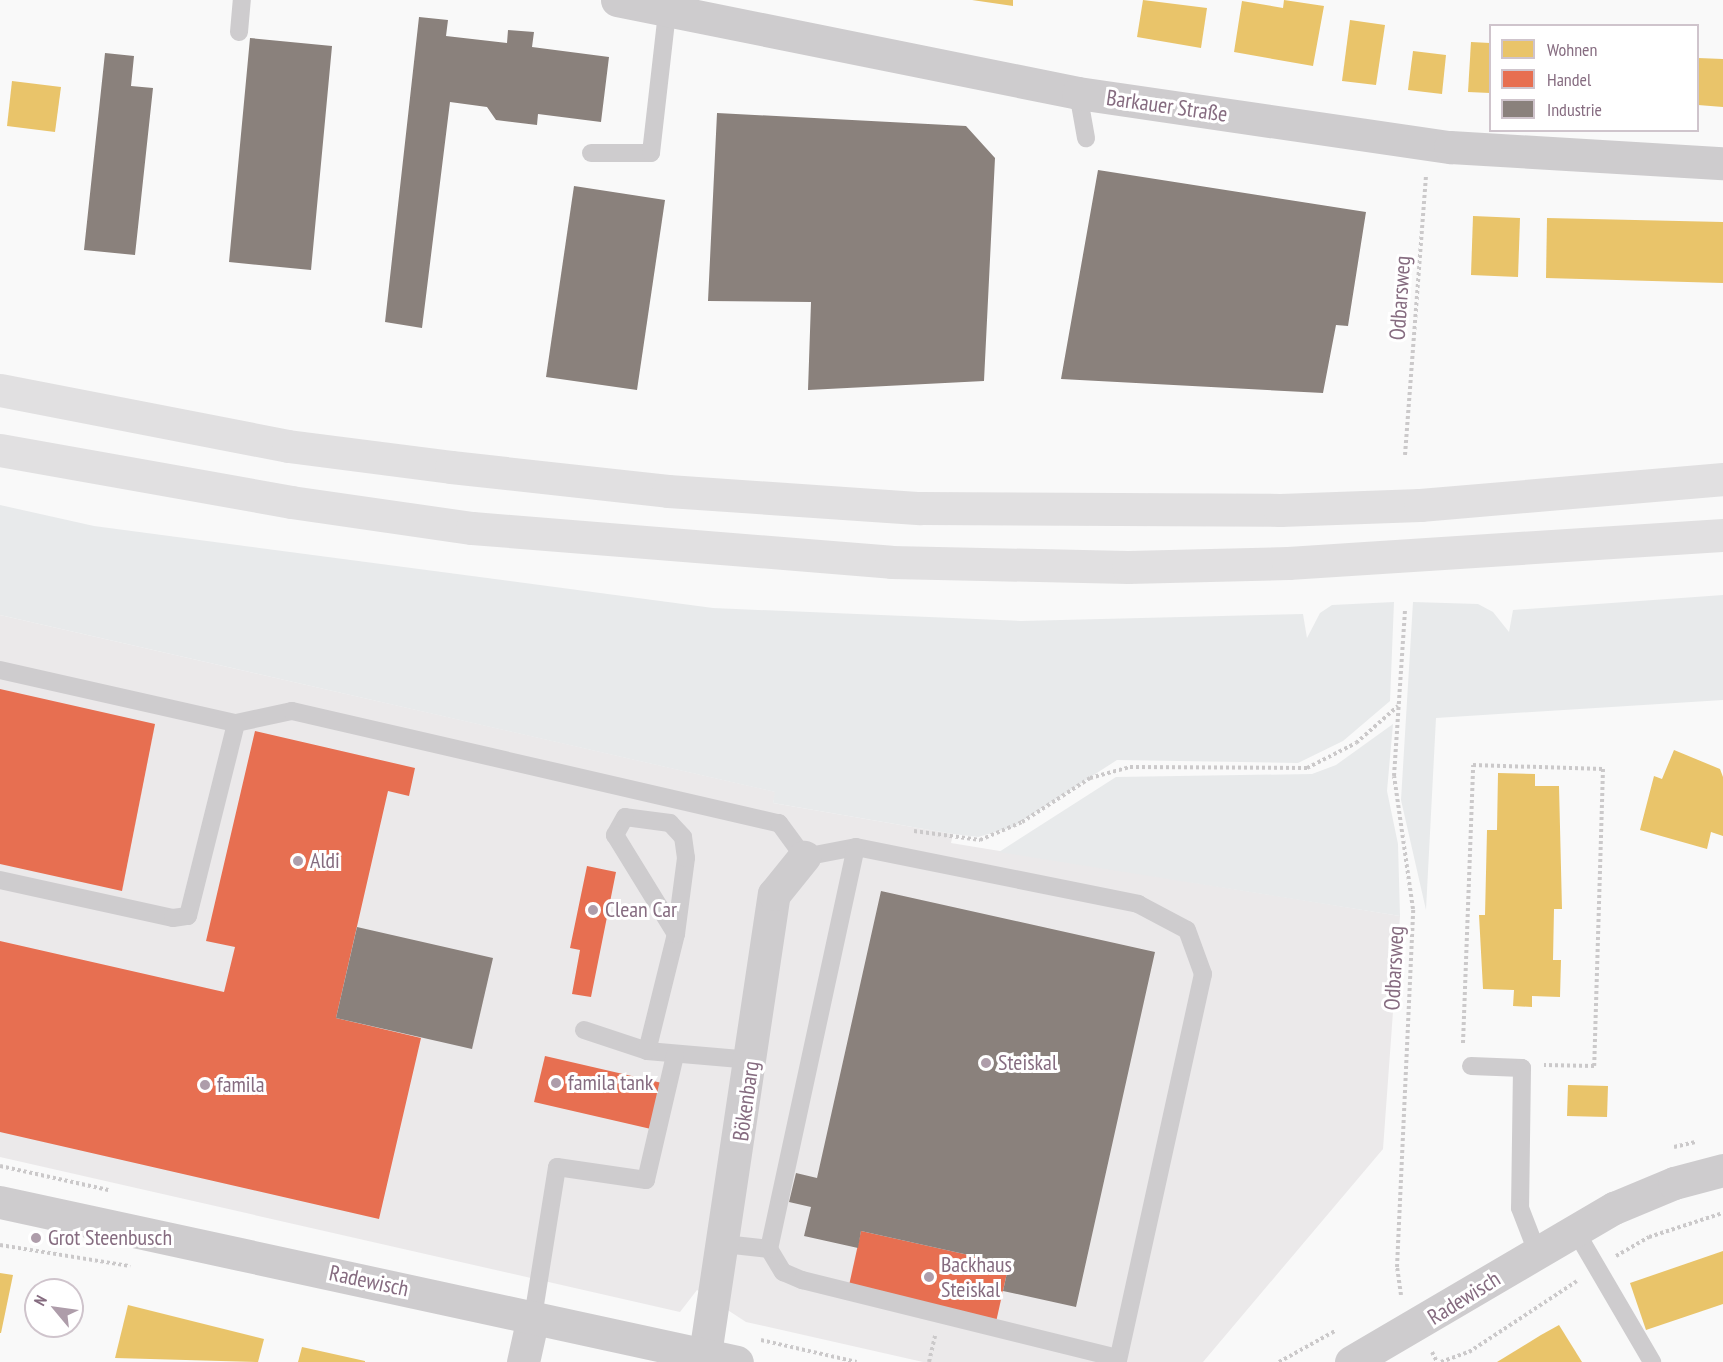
<!DOCTYPE html>
<html>
<head>
<meta charset="utf-8">
<style>
	body { margin:0 }
	#map { position:relative; width:1723px; height:1362px; overflow:hidden; background:#f9f9f9; font-family:"PT Sans Narrow",sans-serif }
	div>[style] { position:absolute }
	[style*='--x'] { left:calc(var(--x)*1px); top:calc(var(--y)*1px); width:calc(var(--w)*1px); rotate:calc(var(--a)*1deg) }
	.built>* { inset:0; background:#ebe9ea }
	.green>* { inset:0; background:#e8eaeb }
	.homes>* { inset:0; background:#e9c46a }
	.shops>* { inset:0; background:#e76f51 }
	.industry>* { inset:0; background:#8a817c }
	.path>* { height:4px; margin-top:-2px; transform-origin:0; background:repeating-linear-gradient(90deg,#cbc9ca 0 3px,transparent 0 6px) }
	.service>* { height:18px; margin:-9px; padding:0 9px; transform-origin:9px; border-radius:9px; background:#ceccce }
	.minor>* { height:33px; margin:-16.5px; padding:0 16.5px; transform-origin:16.5px; border-radius:16.5px; background:#ceccce }
	.tertiary>* { height:33px; margin:-16.5px; padding:0 16.5px; transform-origin:16.5px; border-radius:16.5px; background:#ceccce }
	.trunk>* { height:33px; margin:-16.5px; padding:0 16.5px; transform-origin:16.5px; border-radius:16.5px; background:#e1e0e1 }
	.dots>* { width:16px; height:16px; translate:-50% -50%; box-sizing:border-box; border:3px solid #fff; border-radius:50% }
	span { translate:-50% -50%; white-space:nowrap; text-align:center; line-height:1.15; -webkit-text-stroke:6px #fff; paint-order:stroke }
	.street-label { font-size:22px; color:#866c80 }
	.poi-label { font-size:22px; color:#866c80 }
	.left { translate:0 -50%; text-align:left }
	.legend { position:absolute; left:1489px; top:24px; width:210px; height:108px; box-sizing:border-box; background:#fff; border:2px solid #cfc4cc; margin:0; padding:8px 10px; list-style:none; font-size:18px; color:#866c80 }
	.legend li { display:flex; align-items:center; gap:12px; height:30px }
	.legend b { width:30px; border:2px solid #cfc4cc }
	.north { position:absolute; left:24px; top:1278px; width:60px; height:60px; box-sizing:border-box; background:#fff; border:2px solid #cfc4cc; border-radius:50%; rotate:299deg; font-size:16px; font-weight:700; line-height:24px; text-align:center; color:#866c80 }
	.north::after { content:''; display:block; margin:auto; width:21px; height:27px; background:#ae9daa; clip-path:polygon(50% 0,100% 100%,50% 72%,0 100%) }
</style>
</head>
<body>
<div id="map">
	<div class="built">
		<div style="clip-path:polygon(0 615px,776px 792px,773px 803px,953px 834px,951px 843px,1400px 916px,1383px 1149px,1203px 1362px,923px 1362px,746px 1322px,697px 1290px,680px 1312px,0 1157px)"></div>
	</div>
	<div class="green">
		<div style="clip-path:polygon(0 505px,94px 526px,713px 608px,1021px 621px,1303px 614px,1307px 638px,1320px 613px,1332px 605px,1394px 602px,1390px 701px,1343px 741px,1298px 763px,1117px 760px,1013px 827px,978px 837px,953px 834px,773px 803px,775px 792px,0 615px)"></div>
		<div style="clip-path:polygon(1723px 595px,1723px 700px,1436px 718px,1426px 910px,1401px 800px,1413px 602px,1478px 604px,1493px 612px,1509px 632px,1513px 610px)"></div>
		<div style="clip-path:polygon(1393px 724px,1387px 791px,1398px 844px,1400px 916px,999px 852px,1116px 777px,1312px 774px,1336px 765px)"></div>
	</div>
	<div class="homes">
		<div style="clip-path:polygon(972px 0,1013px 0,1013px 6px)"></div>
		<div style="clip-path:polygon(1143px 0,1207px 8px,1201px 48px,1137px 37px)"></div>
		<div style="clip-path:polygon(1284px 0,1324px 6px,1313px 66px,1234px 52px,1242px 1px,1283px 8px)"></div>
		<div style="clip-path:polygon(1350px 20px,1385px 25px,1376px 85px,1342px 81px)"></div>
		<div style="clip-path:polygon(1471px 42px,1490px 43px,1490px 93px,1468px 92px)"></div>
		<div style="clip-path:polygon(1413px 51px,1446px 55px,1442px 94px,1408px 90px)"></div>
		<div style="clip-path:polygon(1698px 58px,1723px 59px,1723px 107px,1698px 105px)"></div>
		<div style="clip-path:polygon(12px 81px,61px 87px,55px 132px,7px 126px)"></div>
		<div style="clip-path:polygon(1473px 216px,1520px 218px,1518px 277px,1471px 275px)"></div>
		<div style="clip-path:polygon(1547px 218px,1723px 222px,1723px 283px,1546px 278px)"></div>
		<div style="clip-path:polygon(1674px 750px,1720px 769px,1723px 777px,1723px 836px,1711px 832px,1707px 849px,1640px 830px,1654px 776px,1662px 779px)"></div>
		<div style="clip-path:polygon(1498px 773px,1535px 774px,1535px 786px,1559px 786px,1562px 909px,1554px 909px,1553px 960px,1561px 960px,1560px 997px,1532px 996px,1532px 1007px,1513px 1006px,1514px 990px,1483px 989px,1479px 915px,1485px 915px,1487px 830px,1497px 830px)"></div>
		<div style="clip-path:polygon(1568px 1085px,1608px 1086px,1607px 1117px,1567px 1116px)"></div>
		<div style="clip-path:polygon(1723px 1251px,1723px 1304px,1646px 1330px,1630px 1283px)"></div>
		<div style="clip-path:polygon(0 1273px,13px 1275px,1px 1333px,0 1333px)"></div>
		<div style="clip-path:polygon(128px 1305px,264px 1339px,258px 1362px,115px 1358px)"></div>
		<div style="clip-path:polygon(1559px 1325px,1582px 1362px,1497px 1362px,1541px 1335px)"></div>
		<div style="clip-path:polygon(302px 1347px,365px 1361px,365px 1362px,298px 1362px)"></div>
	</div>
	<div class="shops">
		<div style="clip-path:polygon(0 689px,155px 724px,122px 891px,0 864px)"></div>
		<div style="clip-path:polygon(255px 731px,415px 768px,409px 796px,388px 791px,336px 1018px,421px 1038px,379px 1219px,0 1132px,0 941px,224px 992px,235px 947px,206px 941px)"></div>
		<div style="clip-path:polygon(587px 866px,616px 872px,591px 997px,572px 994px,580px 950px,570px 948px)"></div>
		<div style="clip-path:polygon(545px 1056px,675px 1086px,664px 1132px,534px 1102px)"></div>
		<div style="clip-path:polygon(861px 1231px,1009px 1264px,996px 1322px,848px 1290px)"></div>
	</div>
	<div class="industry">
		<div style="clip-path:polygon(419px 17px,448px 20px,446px 36px,507px 43px,508px 30px,534px 32px,532px 47px,609px 57px,601px 122px,538px 114px,537px 125px,496px 120px,487px 107px,450px 102px,422px 328px,385px 322px)"></div>
		<div style="clip-path:polygon(250px 38px,332px 46px,311px 270px,229px 262px)"></div>
		<div style="clip-path:polygon(105px 53px,134px 56px,131px 86px,153px 88px,135px 255px,84px 250px)"></div>
		<div style="clip-path:polygon(717px 113px,966px 126px,995px 158px,984px 381px,808px 390px,811px 302px,708px 301px)"></div>
		<div style="clip-path:polygon(1098px 170px,1366px 212px,1348px 326px,1336px 325px,1323px 393px,1061px 379px)"></div>
		<div style="clip-path:polygon(574px 186px,665px 200px,637px 390px,546px 377px)"></div>
		<div style="clip-path:polygon(881px 891px,1155px 952px,1076px 1307px,1003px 1291px,1009px 1264px,861px 1231px,858px 1248px,804px 1236px,811px 1207px,789px 1202px,796px 1173px,817px 1178px)"></div>
		<div style="clip-path:polygon(357px 927px,493px 958px,472px 1049px,336px 1018px)"></div>
	</div>
	<div class="path">
		<div style="--x:1405;--y:455;--w:281;--a:-85.7"></div>
		<div style="--x:914;--y:831;--w:67;--a:7.8"></div>
		<div style="--x:980;--y:840;--w:46;--a:-23.2"></div>
		<div style="--x:1022;--y:822;--w:81;--a:-32.9"></div>
		<div style="--x:1090;--y:778;--w:41;--a:-15.4"></div>
		<div style="--x:1130;--y:767;--w:177;--a:0.3"></div>
		<div style="--x:1307;--y:768;--w:55;--a:-27"></div>
		<div style="--x:1356;--y:743;--w:56;--a:-41.4"></div>
		<div style="--x:1463;--y:1043;--w:278;--a:-87.9"></div>
		<div style="--x:1473;--y:765;--w:130;--a:1.8"></div>
		<div style="--x:1603;--y:769;--w:297;--a:91.7"></div>
		<div style="--x:1594;--y:1066;--w:50;--a:-178.9"></div>
		<div style="--x:1674;--y:1147;--w:22;--a:-13"></div>
		<div style="--x:0;--y:1166;--w:111;--a:12.5"></div>
		<div style="--x:0;--y:1245;--w:132;--a:9.2"></div>
		<div style="--x:1616;--y:1256;--w:38;--a:-30"></div>
		<div style="--x:1649;--y:1237;--w:78;--a:-18"></div>
		<div style="--x:1401;--y:1295;--w:28;--a:-98"></div>
		<div style="--x:1397;--y:1267;--w:358;--a:-87.4"></div>
		<div style="--x:1413;--y:909;--w:134;--a:-98.1"></div>
		<div style="--x:1394;--y:776;--w:166;--a:-86.2"></div>
		<div style="--x:761;--y:1340;--w:98;--a:12.9"></div>
		<div style="--x:1432;--y:1352;--w:11;--a:63"></div>
		<div style="--x:929;--y:1362;--w:27;--a:-77"></div>
		<div style="--x:1279;--y:1362;--w:64;--a:-29"></div>
		<div style="--x:1441;--y:1362;--w:30;--a:-20"></div>
		<div style="--x:1469;--y:1352;--w:129;--a:-33.3"></div>
	</div>
	<div class="service">
		<div style="--x:239;--y:32;--w:32;--a:-85"></div>
		<div style="--x:1078;--y:93;--w:46;--a:79.9"></div>
		<div style="--x:591;--y:153;--w:60;--a:0"></div>
		<div style="--x:651;--y:153;--w:142;--a:-83.5"></div>
		<div style="--x:0;--y:670;--w:242;--a:12.7"></div>
		<div style="--x:236;--y:723;--w:57;--a:-12.1"></div>
		<div style="--x:292;--y:711;--w:500;--a:13"></div>
		<div style="--x:779;--y:823;--w:42;--a:53.7"></div>
		<div style="--x:804;--y:857;--w:53;--a:-10.9"></div>
		<div style="--x:856;--y:847;--w:288;--a:11.4"></div>
		<div style="--x:1138;--y:904;--w:55;--a:28"></div>
		<div style="--x:1187;--y:930;--w:47;--a:70"></div>
		<div style="--x:1203;--y:974;--w:397;--a:102.4"></div>
		<div style="--x:0;--y:880;--w:177;--a:12.4"></div>
		<div style="--x:173;--y:918;--w:15;--a:-8"></div>
		<div style="--x:188;--y:916;--w:199;--a:-76"></div>
		<div style="--x:584;--y:1030;--w:66;--a:18.4"></div>
		<div style="--x:647;--y:1051;--w:105;--a:4.9"></div>
		<div style="--x:647;--y:1051;--w:121;--a:-76.1"></div>
		<div style="--x:676;--y:934;--w:77;--a:-82.5"></div>
		<div style="--x:686;--y:858;--w:21;--a:-98"></div>
		<div style="--x:683;--y:837;--w:19;--a:-133"></div>
		<div style="--x:670;--y:823;--w:45;--a:-172.4"></div>
		<div style="--x:625;--y:817;--w:21;--a:119"></div>
		<div style="--x:615;--y:835;--w:116;--a:58.4"></div>
		<div style="--x:1471;--y:1066;--w:51;--a:2.2"></div>
		<div style="--x:1522;--y:1068;--w:140;--a:90.8"></div>
		<div style="--x:1520;--y:1208;--w:47;--a:68.9"></div>
		<div style="--x:1575;--y:1230;--w:153;--a:59.7"></div>
		<div style="--x:724;--y:1244;--w:45;--a:6.3"></div>
		<div style="--x:769;--y:1249;--w:27;--a:59"></div>
		<div style="--x:783;--y:1272;--w:21;--a:23"></div>
		<div style="--x:802;--y:1280;--w:325;--a:13.9"></div>
		<div style="--x:769;--y:1249;--w:411;--a:-77.8"></div>
		<div style="--x:533;--y:1317;--w:152;--a:-80.9"></div>
		<div style="--x:557;--y:1167;--w:90;--a:8.3"></div>
		<div style="--x:646;--y:1180;--w:128;--a:-76.9"></div>
	</div>
	<div class="minor">
		<div style="--x:617;--y:0;--w:470;--a:11.4"></div>
		<div style="--x:1078;--y:93;--w:376;--a:8.3"></div>
		<div style="--x:1450;--y:147;--w:273;--a:3.4"></div>
		<div style="--x:705;--y:1354;--w:465;--a:-81.5"></div>
		<div style="--x:774;--y:894;--w:48;--a:-51"></div>
		<div style="--x:523;--y:1362;--w:46;--a:-77.5"></div>
	</div>
	<div class="tertiary">
		<div style="--x:0;--y:1202;--w:754;--a:12.25"></div>
		<div style="--x:1351;--y:1362;--w:305;--a:-30.4"></div>
		<div style="--x:1614;--y:1208;--w:65;--a:-22.6"></div>
		<div style="--x:1674;--y:1183;--w:51;--a:-14.9"></div>
	</div>
	<div class="trunk">
		<div style="--x:0;--y:390;--w:293;--a:11"></div>
		<div style="--x:288;--y:446;--w:164;--a:7.3"></div>
		<div style="--x:451;--y:467;--w:218;--a:6.3"></div>
		<div style="--x:668;--y:491;--w:253;--a:3.9"></div>
		<div style="--x:920;--y:508;--w:360;--a:0.3"></div>
		<div style="--x:1280;--y:510;--w:140;--a:-2"></div>
		<div style="--x:1420;--y:505;--w:304;--a:-4.9"></div>
		<div style="--x:0;--y:450;--w:296;--a:10.1"></div>
		<div style="--x:291;--y:502;--w:183;--a:8.2"></div>
		<div style="--x:472;--y:528;--w:420;--a:4.6"></div>
		<div style="--x:891;--y:562;--w:237;--a:1.2"></div>
		<div style="--x:1128;--y:567;--w:160;--a:-1.4"></div>
		<div style="--x:1288;--y:563;--w:436;--a:-3.7"></div>
	</div>
	<div class="dots">
		<div style="left:298px;top:861px;background:#ae9daa"></div>
		<div style="left:593px;top:910px;background:#ae9daa"></div>
		<div style="left:986px;top:1063px;background:#ae9daa"></div>
		<div style="left:556px;top:1083px;background:#ae9daa"></div>
		<div style="left:205px;top:1085px;background:#ae9daa"></div>
		<div style="left:36px;top:1238px;background:#ae9daa"></div>
		<div style="left:929px;top:1277px;background:#ae9daa"></div>
	</div>
	<div class="street-label">
		<span style="left:1167px;top:106px;rotate:8deg">Barkauer Straße</span>
		<span style="left:1400px;top:298px;rotate:-86deg">Odbarsweg</span>
		<span style="left:1394px;top:968px;rotate:-87deg">Odbarsweg</span>
		<span style="left:746px;top:1101px;rotate:-82deg">Bökenbarg</span>
		<span style="left:369px;top:1281px;rotate:12deg">Radewisch</span>
		<span style="left:1464px;top:1298px;rotate:-32deg">Radewisch</span>
	</div>
	<div class="poi-label">
		<span class="left" style="left:310px;top:861px">Aldi</span>
		<span class="left" style="left:605px;top:910px">Clean Car</span>
		<span class="left" style="left:998px;top:1063px">Steiskal</span>
		<span class="left" style="left:568px;top:1083px">famila tank</span>
		<span class="left" style="left:217px;top:1085px">famila</span>
		<span class="left" style="left:48px;top:1238px">Grot Steenbusch</span>
		<span class="left" style="left:941px;top:1277px">Backhaus<br>Steiskal</span>
	</div>
	<ul class="legend">
	<li><b style="height:16px;background:#e9c46a"></b>Wohnen</li>
	<li><b style="height:16px;background:#e76f51"></b>Handel</li>
	<li><b style="height:16px;background:#8a817c"></b>Industrie</li>
	</ul>
	<div class="north">N</div>
</div>
</body>
</html>
